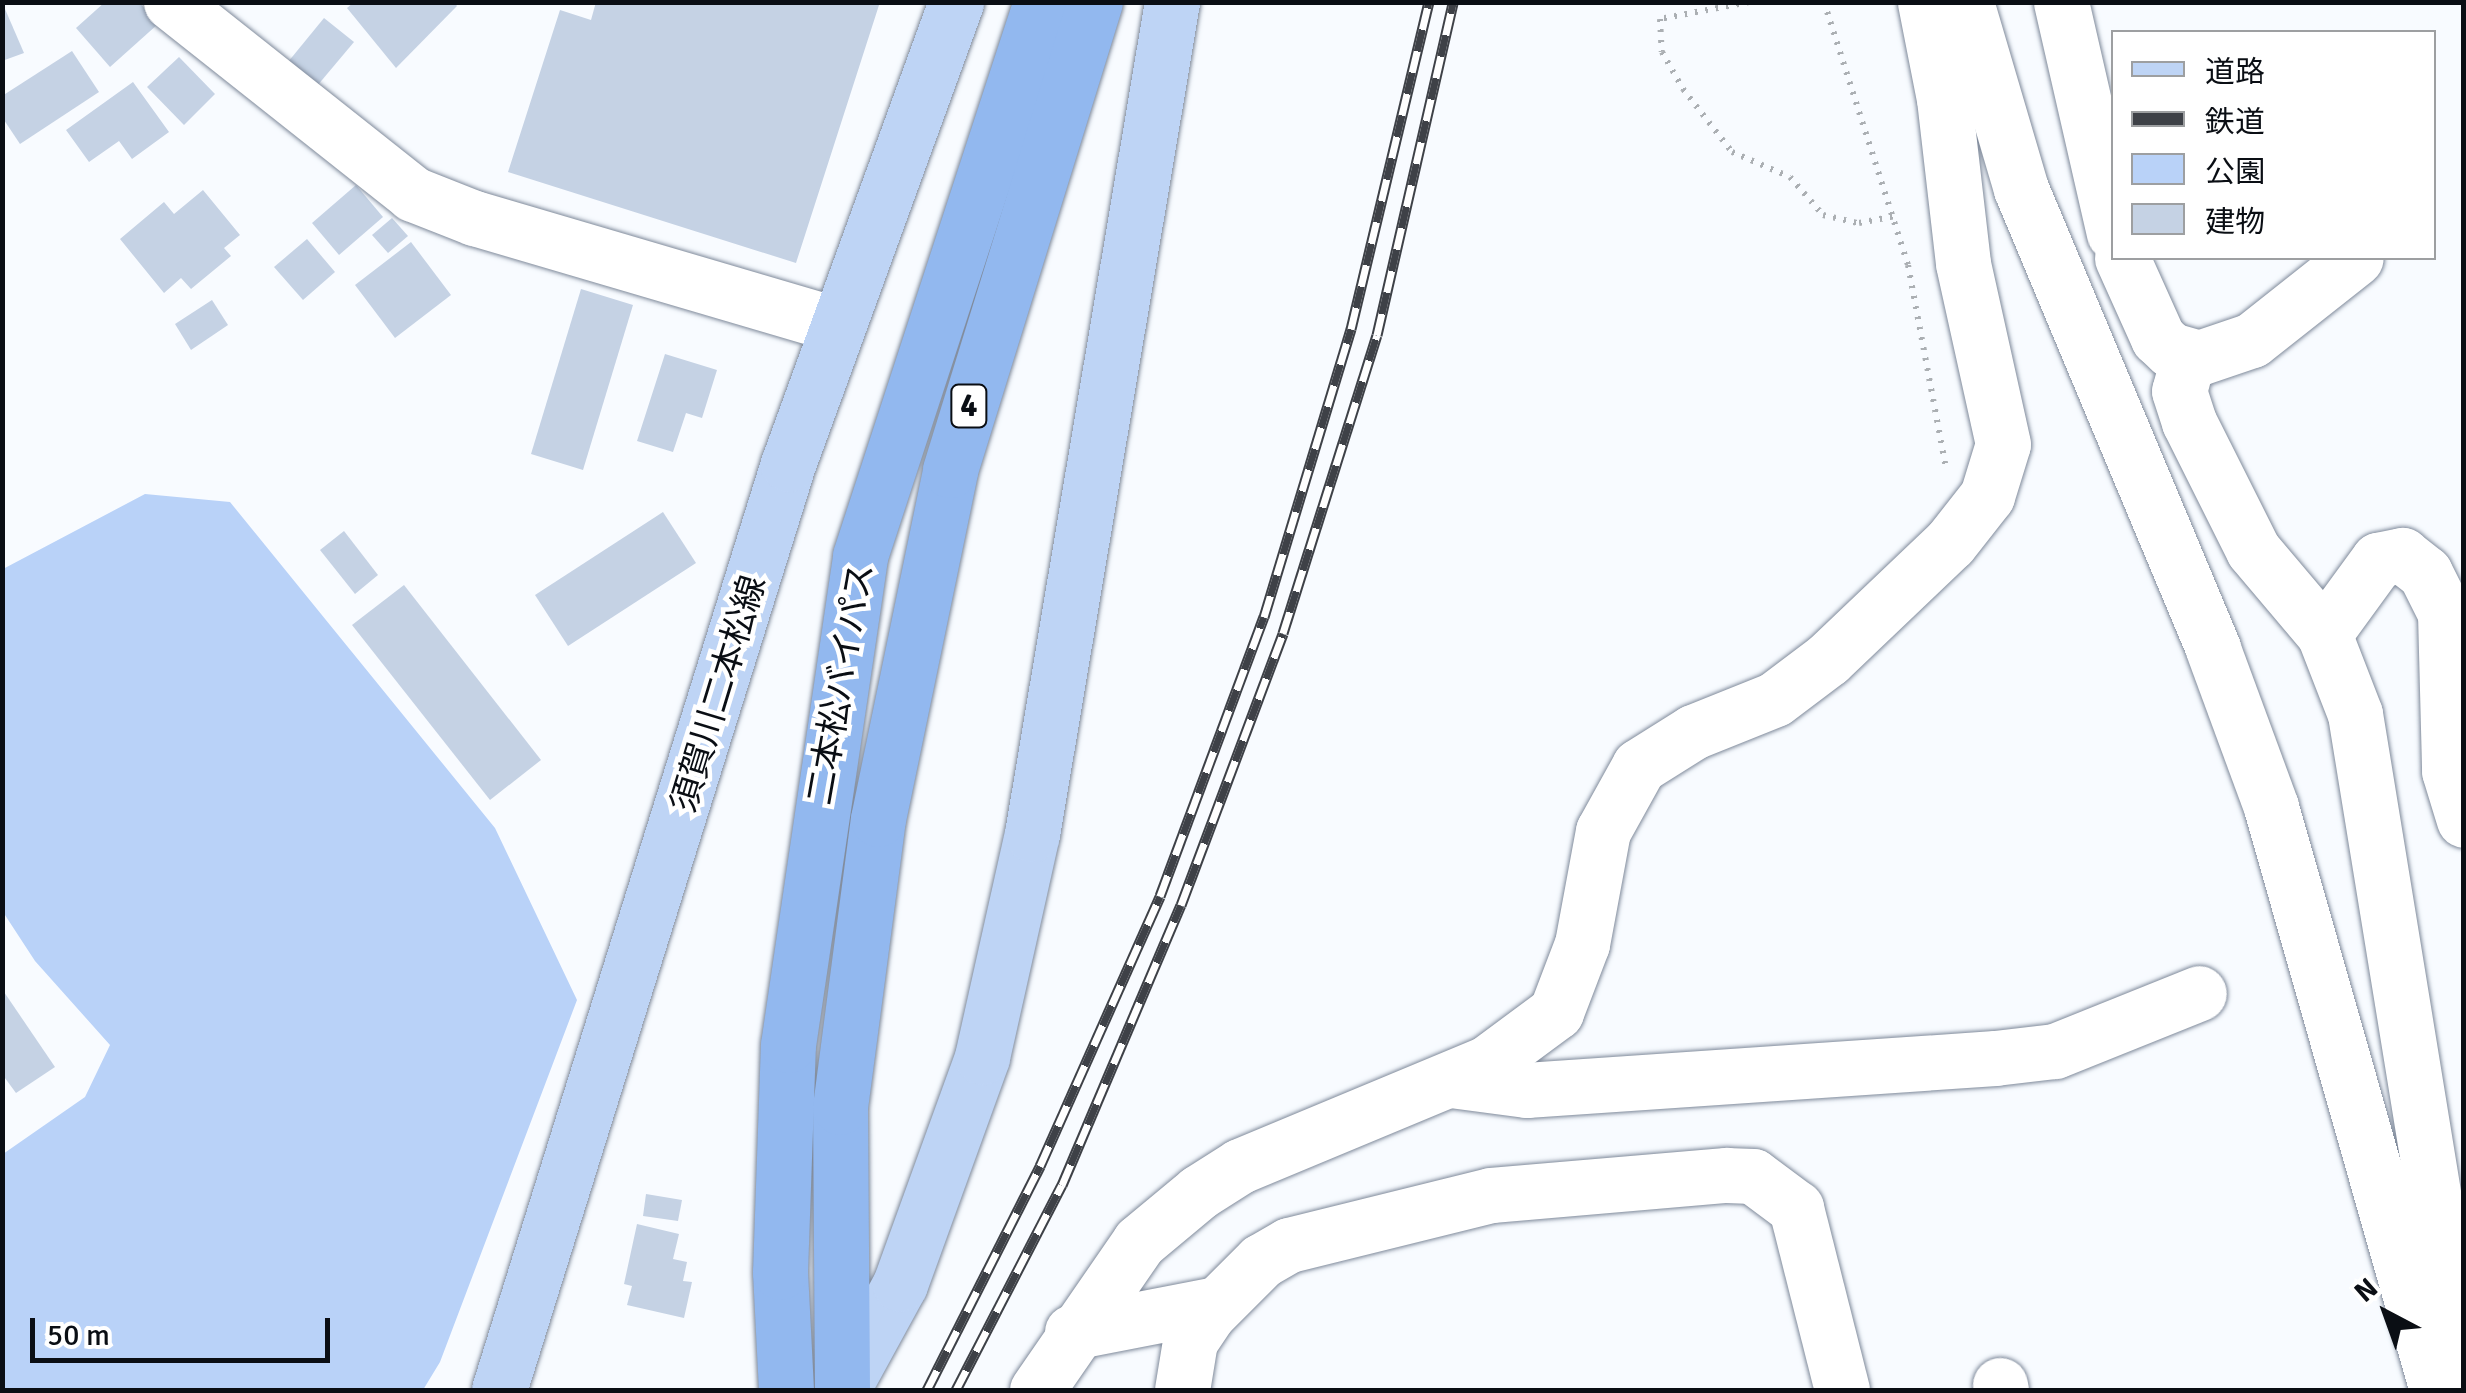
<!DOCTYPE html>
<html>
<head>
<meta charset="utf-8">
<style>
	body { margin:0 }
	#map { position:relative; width:2466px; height:1393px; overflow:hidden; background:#f8fbff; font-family:Signika,"Noto Sans JP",sans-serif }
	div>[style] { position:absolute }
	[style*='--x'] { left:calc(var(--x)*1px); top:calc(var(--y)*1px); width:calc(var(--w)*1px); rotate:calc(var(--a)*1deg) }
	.green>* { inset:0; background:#b9d2f8 }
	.building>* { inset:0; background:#c5d2e4 }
	.path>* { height:6px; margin-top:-3px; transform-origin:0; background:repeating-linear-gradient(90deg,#abafb3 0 2.5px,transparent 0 10.5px) }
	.roads { filter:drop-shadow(0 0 2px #7f8a9b) drop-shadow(0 0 2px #7f8a9b) }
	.minor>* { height:55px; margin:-27.5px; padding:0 27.5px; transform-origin:27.5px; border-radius:27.5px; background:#fff }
	.major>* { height:55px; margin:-27.5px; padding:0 27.5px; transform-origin:27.5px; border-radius:27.5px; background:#bed4f5 }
	.highway>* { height:55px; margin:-27.5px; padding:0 27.5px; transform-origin:27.5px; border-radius:27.5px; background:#92b8ef }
	.rail>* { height:11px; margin-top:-5.5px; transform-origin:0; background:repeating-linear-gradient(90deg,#fff 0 22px,#3e4147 0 44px); box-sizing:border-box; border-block:2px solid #3e4147 }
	span { translate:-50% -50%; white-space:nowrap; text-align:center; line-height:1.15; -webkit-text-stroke:9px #fff; paint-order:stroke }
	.shield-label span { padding:2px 8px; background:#fff; border:2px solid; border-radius:8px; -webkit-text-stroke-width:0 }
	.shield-label { font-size:32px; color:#0a0e14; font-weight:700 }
	.street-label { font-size:35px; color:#0a0e14 }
	.frame { position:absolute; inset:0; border:5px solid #0a0e14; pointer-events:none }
	.legend { position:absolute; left:2111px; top:30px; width:325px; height:230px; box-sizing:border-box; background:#fff; border:2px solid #9d9fa1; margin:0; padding:12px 18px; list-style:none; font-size:30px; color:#0a0e14 }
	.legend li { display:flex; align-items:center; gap:20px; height:50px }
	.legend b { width:50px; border:2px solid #9d9fa1 }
	.north { position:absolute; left:2336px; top:1263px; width:100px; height:100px; -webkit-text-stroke:8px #fff; paint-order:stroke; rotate:319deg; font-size:28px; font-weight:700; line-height:40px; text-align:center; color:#0a0e14 }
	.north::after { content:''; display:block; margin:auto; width:35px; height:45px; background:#0a0e14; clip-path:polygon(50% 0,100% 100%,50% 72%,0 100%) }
	.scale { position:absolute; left:30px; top:1318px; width:300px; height:45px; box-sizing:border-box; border:5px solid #0a0e14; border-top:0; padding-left:12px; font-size:30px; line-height:35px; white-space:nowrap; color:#0a0e14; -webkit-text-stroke:8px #fff; paint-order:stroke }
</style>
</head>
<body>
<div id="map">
	<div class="green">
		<div style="clip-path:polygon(145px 494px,230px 502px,495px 828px,577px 1000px,440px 1362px,423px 1390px,3px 1390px,3px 1154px,85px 1097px,110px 1045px,35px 961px,3px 912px,3px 569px)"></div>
	</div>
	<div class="building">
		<div style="clip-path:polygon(2px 2px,24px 53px,2px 61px)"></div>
		<div style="clip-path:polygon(105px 2px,139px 2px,158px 24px,110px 67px,76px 28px)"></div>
		<div style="clip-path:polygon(354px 2px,454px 2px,457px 6px,396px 68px,347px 8px)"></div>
		<div style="clip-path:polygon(596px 2px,880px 2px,796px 263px,508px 172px,560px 10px,591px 20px)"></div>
		<div style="clip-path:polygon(324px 18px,354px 42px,317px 86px,288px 62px)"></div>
		<div style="clip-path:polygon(72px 51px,99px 92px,20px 144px,2px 117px,2px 96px)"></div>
		<div style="clip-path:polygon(179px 57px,215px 94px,184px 125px,147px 87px)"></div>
		<div style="clip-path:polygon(133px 82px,169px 132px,132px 159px,119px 141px,89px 162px,66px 130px)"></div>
		<div style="clip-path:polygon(356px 185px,383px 217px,339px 255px,312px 223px)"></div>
		<div style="clip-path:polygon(203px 190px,240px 235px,224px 248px,231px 256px,191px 289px,181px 278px,164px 293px,120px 239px,164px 202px,174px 214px)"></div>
		<div style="clip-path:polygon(392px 218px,408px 236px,388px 253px,372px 235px)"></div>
		<div style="clip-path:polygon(307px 239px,335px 272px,303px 300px,274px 267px)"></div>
		<div style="clip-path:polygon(411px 242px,451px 295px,395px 338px,355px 285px)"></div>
		<div style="clip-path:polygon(581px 289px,633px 305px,583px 470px,531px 454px)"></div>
		<div style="clip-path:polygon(212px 300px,228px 325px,191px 350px,175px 324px)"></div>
		<div style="clip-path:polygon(665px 354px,717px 370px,702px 418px,686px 413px,673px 452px,637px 441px)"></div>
		<div style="clip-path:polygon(663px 512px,696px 563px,568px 646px,535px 595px)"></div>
		<div style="clip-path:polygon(344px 531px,378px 575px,355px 594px,320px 550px)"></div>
		<div style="clip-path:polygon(404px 585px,541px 760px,490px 800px,352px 625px)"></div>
		<div style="clip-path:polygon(2px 989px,55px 1067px,16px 1093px,2px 1074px)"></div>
		<div style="clip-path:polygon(646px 1194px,682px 1200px,678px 1221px,643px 1216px)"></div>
		<div style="clip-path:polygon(637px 1224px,679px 1234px,673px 1259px,687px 1262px,683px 1281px,692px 1282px,684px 1318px,627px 1305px,632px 1286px,624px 1284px)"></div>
	</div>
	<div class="path">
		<div style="--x:1749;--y:2;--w:91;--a:169.2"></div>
		<div style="--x:1660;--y:19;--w:33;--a:87"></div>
		<div style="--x:1662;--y:52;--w:43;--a:60.4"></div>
		<div style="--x:1683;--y:89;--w:80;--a:52.1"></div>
		<div style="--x:1732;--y:152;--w:63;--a:23.3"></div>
		<div style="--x:1790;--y:177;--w:50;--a:49"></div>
		<div style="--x:1823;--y:215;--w:37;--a:13"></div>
		<div style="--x:1859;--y:223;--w:37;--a:-11"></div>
		<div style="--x:1824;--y:2;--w:276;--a:72.3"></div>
		<div style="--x:1908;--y:265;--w:208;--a:79.4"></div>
	</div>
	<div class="roads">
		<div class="minor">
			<div style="--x:171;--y:2;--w:309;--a:38.4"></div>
			<div style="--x:413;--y:194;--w:66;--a:21.5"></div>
			<div style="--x:474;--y:218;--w:378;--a:16.4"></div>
			<div style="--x:1966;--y:2;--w:195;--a:73.6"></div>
			<div style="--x:2021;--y:189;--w:498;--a:67.3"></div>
			<div style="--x:2213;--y:649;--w:168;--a:69.8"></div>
			<div style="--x:2271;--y:807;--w:606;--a:74.11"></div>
			<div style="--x:2061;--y:2;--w:237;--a:77.1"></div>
			<div style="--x:2122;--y:258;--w:88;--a:65.8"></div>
			<div style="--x:2158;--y:338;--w:18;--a:43"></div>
			<div style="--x:2171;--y:350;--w:29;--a:16"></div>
			<div style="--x:2199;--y:358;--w:56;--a:-18.8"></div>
			<div style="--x:2252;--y:340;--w:132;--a:-38.3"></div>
			<div style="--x:2188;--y:358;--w:34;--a:105"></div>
			<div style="--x:2179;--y:391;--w:33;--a:72"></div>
			<div style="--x:2189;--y:422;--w:143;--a:63.4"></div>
			<div style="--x:2253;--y:550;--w:110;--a:49.8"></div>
			<div style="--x:2324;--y:634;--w:86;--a:68.8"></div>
			<div style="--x:2355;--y:714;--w:510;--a:80.74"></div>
			<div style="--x:2437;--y:1217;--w:110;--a:82.2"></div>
			<div style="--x:2452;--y:1326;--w:26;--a:101"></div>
			<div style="--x:2324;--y:634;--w:92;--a:-53.9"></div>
			<div style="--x:2378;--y:560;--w:25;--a:-12"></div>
			<div style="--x:2402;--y:555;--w:29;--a:38"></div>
			<div style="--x:2425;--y:573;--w:45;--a:63.4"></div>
			<div style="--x:2445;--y:613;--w:158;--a:88.5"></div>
			<div style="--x:2449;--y:771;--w:51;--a:73"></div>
			<div style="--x:1451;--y:1080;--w:76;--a:7.6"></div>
			<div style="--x:1526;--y:1090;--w:470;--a:-3.9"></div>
			<div style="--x:1995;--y:1058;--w:60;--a:-6.7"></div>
			<div style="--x:2055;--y:1051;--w:155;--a:-21.9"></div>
			<div style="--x:1072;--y:1332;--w:147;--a:-11"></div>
			<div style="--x:2000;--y:1385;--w:5;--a:79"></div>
			<div style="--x:1037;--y:1390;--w:180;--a:-55.4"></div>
			<div style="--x:1139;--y:1242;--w:78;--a:-39.8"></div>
			<div style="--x:1199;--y:1192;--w:49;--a:-32.4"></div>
			<div style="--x:1240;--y:1166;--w:268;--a:-22.6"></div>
			<div style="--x:1487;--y:1063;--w:86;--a:-36.5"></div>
			<div style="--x:1556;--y:1012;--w:73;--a:-69.1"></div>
			<div style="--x:1582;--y:944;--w:115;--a:-79.5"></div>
			<div style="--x:1603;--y:831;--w:74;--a:-61"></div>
			<div style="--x:1639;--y:766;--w:64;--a:-32.2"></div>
			<div style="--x:1693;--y:732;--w:88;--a:-21.9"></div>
			<div style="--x:1775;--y:699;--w:66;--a:-37"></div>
			<div style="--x:1828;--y:659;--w:168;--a:-43.6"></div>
			<div style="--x:1950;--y:543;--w:60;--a:-51.8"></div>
			<div style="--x:1987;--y:496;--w:54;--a:-72.9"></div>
			<div style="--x:2003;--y:444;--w:185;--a:-102.5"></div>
			<div style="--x:1963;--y:263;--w:165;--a:-96.6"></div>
			<div style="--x:1944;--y:99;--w:99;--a:-101.1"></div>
			<div style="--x:1182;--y:1390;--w:50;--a:-80.7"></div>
			<div style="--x:1190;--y:1341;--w:32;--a:-56"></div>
			<div style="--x:1208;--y:1314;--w:75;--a:-45"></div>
			<div style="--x:1261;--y:1261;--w:32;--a:-30"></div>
			<div style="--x:1289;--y:1245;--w:208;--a:-13.9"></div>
			<div style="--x:1491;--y:1195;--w:236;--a:-4.9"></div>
			<div style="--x:1726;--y:1175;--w:27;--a:2"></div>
			<div style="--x:1753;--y:1176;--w:54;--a:36.7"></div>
			<div style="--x:1796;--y:1208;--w:188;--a:75.8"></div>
		</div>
		<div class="major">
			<div style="--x:499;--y:1390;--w:970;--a:-72.67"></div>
			<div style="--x:788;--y:464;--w:492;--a:-70"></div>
			<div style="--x:842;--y:1390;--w:121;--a:-61.3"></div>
			<div style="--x:900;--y:1284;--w:241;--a:-70.1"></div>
			<div style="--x:982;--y:1057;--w:229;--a:-77.4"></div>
			<div style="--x:1032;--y:834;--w:844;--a:-80.45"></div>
		</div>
		<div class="highway">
			<div style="--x:786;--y:1390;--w:118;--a:-92.9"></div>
			<div style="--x:780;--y:1272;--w:227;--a:-88"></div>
			<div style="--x:788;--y:1045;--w:494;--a:-81.6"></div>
			<div style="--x:860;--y:556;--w:583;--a:-71.91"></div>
			<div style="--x:842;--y:1390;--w:283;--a:-90.4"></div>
			<div style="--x:840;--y:1107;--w:290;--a:-82.5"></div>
			<div style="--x:878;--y:819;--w:356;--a:-78.3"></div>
			<div style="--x:950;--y:470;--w:490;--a:-72.8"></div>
		</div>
	</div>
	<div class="rail">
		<div style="--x:927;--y:1390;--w:251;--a:-63.2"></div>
		<div style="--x:1040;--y:1166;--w:295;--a:-66"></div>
		<div style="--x:1160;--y:896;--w:298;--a:-69.6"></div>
		<div style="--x:1264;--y:617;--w:301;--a:-73.2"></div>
		<div style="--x:1351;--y:329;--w:336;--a:-76.6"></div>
		<div style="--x:956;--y:1390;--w:231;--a:-62.7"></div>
		<div style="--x:1062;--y:1185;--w:304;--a:-67"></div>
		<div style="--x:1181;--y:905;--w:290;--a:-69.4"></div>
		<div style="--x:1283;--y:633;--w:312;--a:-72.5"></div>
		<div style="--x:1377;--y:335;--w:342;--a:-77.1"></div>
	</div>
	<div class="shield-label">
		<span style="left:969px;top:406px">4</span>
	</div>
	<div class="street-label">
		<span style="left:841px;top:684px;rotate:-80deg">二本松バイパス</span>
		<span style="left:719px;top:694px;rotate:-73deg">須賀川二本松線</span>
	</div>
	<div class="frame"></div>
	<ul class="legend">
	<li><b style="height:12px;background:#bed4f5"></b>道路</li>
	<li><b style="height:12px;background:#3e4147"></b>鉄道</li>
	<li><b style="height:28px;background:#b9d2f8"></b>公園</li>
	<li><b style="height:28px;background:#c5d2e4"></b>建物</li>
	</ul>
	<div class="north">N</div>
	<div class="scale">50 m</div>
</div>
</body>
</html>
